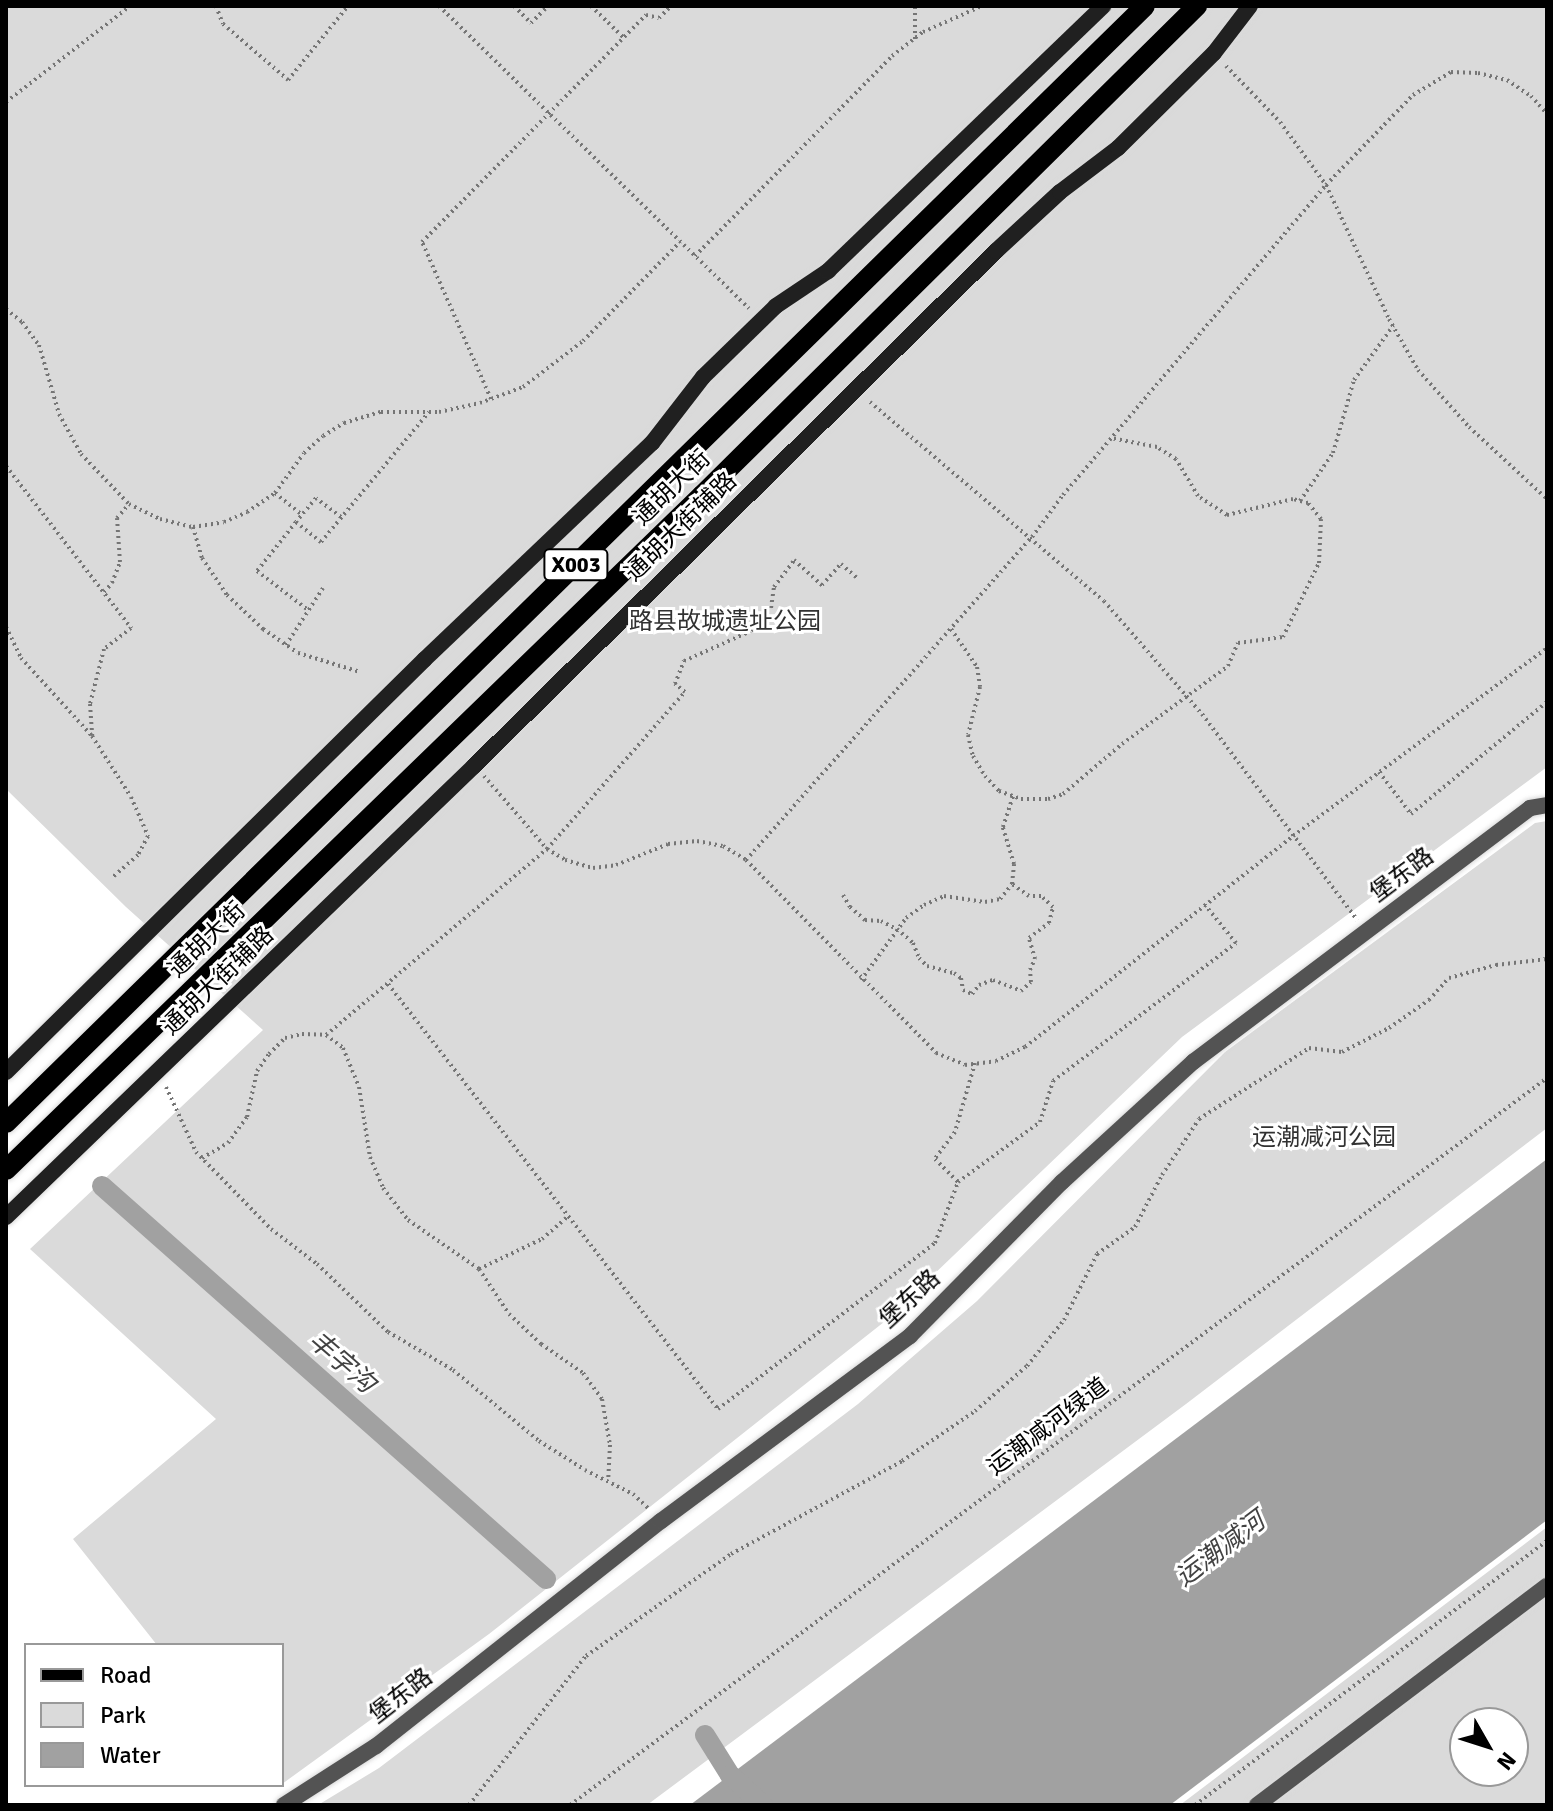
<!DOCTYPE html>
<html>
<head>
<meta charset="utf-8">
<style>
	body { margin:0 }
	#map { position:relative; width:1553px; height:1811px; overflow:hidden; background:#fff; font-family:Signika,"Noto Sans SC",sans-serif }
	div>[style] { position:absolute }
	[style*='--x'] { left:calc(var(--x)*1px); top:calc(var(--y)*1px); width:calc(var(--w)*1px); rotate:calc(var(--a)*1deg) }
	.green>* { inset:0; background:#dadada }
	.water>* { inset:0; background:#a1a1a1 }
	.canal>* { height:20px; margin:-10px; padding:0 10px; transform-origin:10px; border-radius:10px; background:#a1a1a1 }
	.path>* { height:4px; margin-top:-2px; transform-origin:0; background:repeating-linear-gradient(90deg,#757575 0 2px,transparent 0 6px) }
	.roads { filter:drop-shadow(0 0 2px #dbdbdb) drop-shadow(0 0 2px #dbdbdb) }
	.street>* { height:16px; margin:-8px; padding:0 8px; transform-origin:8px; border-radius:8px; background:#535353 }
	.secondary>* { height:16px; margin:-8px; padding:0 8px; transform-origin:8px; border-radius:8px; background:#202020 }
	.primary>* { height:20px; margin:-10px; padding:0 10px; transform-origin:10px; border-radius:10px; background:#000 }
	span { translate:-50% -50%; white-space:nowrap; text-align:center; line-height:1.15; -webkit-text-stroke:6px #fff; paint-order:stroke }
	.shield-label span { padding:2px 6px; background:#fff; border:2px solid; border-radius:6px; -webkit-text-stroke-width:0 }
	.shield-label { font-size:22px; color:#000; font-weight:700 }
	.street-label { font-size:24px; color:#000 }
	.park-label { font-size:24px; color:#313131 }
	.water-label { font-size:26px; color:#424242; font-style:italic }
	.frame { position:absolute; inset:0; border:8px solid #000; pointer-events:none }
	.legend { position:absolute; left:24px; top:1643px; width:260px; height:144px; box-sizing:border-box; background:#fff; border:2px solid #999; margin:0; padding:10px 14px; list-style:none; font-size:24px; color:#000 }
	.legend li { display:flex; align-items:center; gap:16px; height:40px }
	.legend b { width:40px; border:2px solid #999 }
	.north { position:absolute; left:1449px; top:1707px; width:80px; height:80px; box-sizing:border-box; background:#fff; border:2px solid #999; border-radius:50%; rotate:129deg; font-size:22px; font-weight:700; line-height:32px; text-align:center; color:#000 }
	.north::after { content:''; display:block; margin:auto; width:28px; height:36px; background:#000; clip-path:polygon(50% 0,100% 100%,50% 72%,0 100%) }
</style>
</head>
<body>
<div id="map">
	<div class="green">
		<div style="clip-path:polygon(6px 6px,1547px 6px,1547px 767px,1182px 1037px,884px 1322px,489px 1634px,282px 1784px,282px 1645px,157px 1645px,73px 1539px,216px 1419px,30px 1249px,263px 1030px,126px 907px,6px 789px)"></div>
		<div style="clip-path:polygon(1547px 821px,1547px 1128px,1186px 1404px,647px 1805px,318px 1805px,379px 1768px,858px 1404px,977px 1301px,1225px 1052px,1535px 823px)"></div>
		<div style="clip-path:polygon(evenodd,1547px 1527px,1547px 1805px,1180px 1805px,1547px 1527px,1465px 1723px,1513px 1723px,1513px 1771px,1465px 1771px,1465px 1723px)"></div>
	</div>
	<div class="water">
		<div style="clip-path:polygon(1547px 1159px,1547px 1520px,1170px 1805px,690px 1805px)"></div>
	</div>
	<div class="canal">
		<div style="--x:102;--y:1186;--w:593;--a:41.51"></div>
		<div style="--x:705;--y:1735;--w:47;--a:58"></div>
		<div style="--x:730;--y:1775;--w:45;--a:42.3"></div>
	</div>
	<div class="path">
		<div style="--x:216;--y:6;--w:19;--a:69"></div>
		<div style="--x:223;--y:24;--w:86;--a:40.7"></div>
		<div style="--x:288;--y:80;--w:95;--a:-51"></div>
		<div style="--x:439;--y:6;--w:433;--a:44.3"></div>
		<div style="--x:514;--y:6;--w:24;--a:45"></div>
		<div style="--x:531;--y:23;--w:24;--a:-45"></div>
		<div style="--x:591;--y:6;--w:46;--a:44.1"></div>
		<div style="--x:915;--y:39;--w:33;--a:-90"></div>
		<div style="--x:1226;--y:66;--w:78;--a:46"></div>
		<div style="--x:1280;--y:122;--w:78;--a:53.9"></div>
		<div style="--x:1326;--y:185;--w:148;--a:64.8"></div>
		<div style="--x:1389;--y:319;--w:59;--a:60.4"></div>
		<div style="--x:1418;--y:370;--w:76;--a:48.2"></div>
		<div style="--x:1469;--y:427;--w:106;--a:42.7"></div>
		<div style="--x:6;--y:102;--w:157;--a:-37.7"></div>
		<div style="--x:695;--y:256;--w:281;--a:-45.4"></div>
		<div style="--x:892;--y:56;--w:39;--a:-38"></div>
		<div style="--x:923;--y:32;--w:64;--a:-23.8"></div>
		<div style="--x:6;--y:309;--w:21;--a:39"></div>
		<div style="--x:22;--y:322;--w:29;--a:54"></div>
		<div style="--x:39;--y:345;--w:72;--a:73.8"></div>
		<div style="--x:59;--y:414;--w:46;--a:61.2"></div>
		<div style="--x:81;--y:454;--w:69;--a:46.2"></div>
		<div style="--x:129;--y:504;--w:34;--a:26"></div>
		<div style="--x:160;--y:519;--w:34;--a:14"></div>
		<div style="--x:193;--y:527;--w:31;--a:-9"></div>
		<div style="--x:224;--y:522;--w:25;--a:-23"></div>
		<div style="--x:247;--y:512;--w:34;--a:-34"></div>
		<div style="--x:275;--y:493;--w:49;--a:-54.1"></div>
		<div style="--x:304;--y:453;--w:25;--a:-42"></div>
		<div style="--x:323;--y:436;--w:25;--a:-32"></div>
		<div style="--x:344;--y:423;--w:39;--a:-17"></div>
		<div style="--x:381;--y:412;--w:58;--a:0"></div>
		<div style="--x:439;--y:412;--w:42;--a:-12.4"></div>
		<div style="--x:480;--y:403;--w:46;--a:-20.4"></div>
		<div style="--x:523;--y:387;--w:76;--a:-37.5"></div>
		<div style="--x:583;--y:341;--w:139;--a:-45.6"></div>
		<div style="--x:491;--y:399;--w:171;--a:-113.7"></div>
		<div style="--x:422;--y:242;--w:319;--a:-45.4"></div>
		<div style="--x:646;--y:15;--w:13;--a:13"></div>
		<div style="--x:659;--y:18;--w:17;--a:-45"></div>
		<div style="--x:870;--y:402;--w:307;--a:40.4"></div>
		<div style="--x:1104;--y:601;--w:150;--a:49.1"></div>
		<div style="--x:1202;--y:714;--w:258;--a:53"></div>
		<div style="--x:6;--y:466;--w:205;--a:52.3"></div>
		<div style="--x:131;--y:628;--w:34;--a:142"></div>
		<div style="--x:104;--y:649;--w:57;--a:104.3"></div>
		<div style="--x:90;--y:704;--w:32;--a:86"></div>
		<div style="--x:275;--y:493;--w:35;--a:39"></div>
		<div style="--x:1300;--y:501;--w:58;--a:-55.5"></div>
		<div style="--x:1333;--y:453;--w:76;--a:-74"></div>
		<div style="--x:1354;--y:380;--w:67;--a:-54.2"></div>
		<div style="--x:341;--y:517;--w:31;--a:-143"></div>
		<div style="--x:316;--y:498;--w:31;--a:130"></div>
		<div style="--x:296;--y:522;--w:32;--a:39"></div>
		<div style="--x:321;--y:542;--w:169;--a:-50.3"></div>
		<div style="--x:296;--y:522;--w:63;--a:128.5"></div>
		<div style="--x:257;--y:571;--w:64;--a:37.4"></div>
		<div style="--x:193;--y:527;--w:32;--a:74"></div>
		<div style="--x:202;--y:558;--w:45;--a:56"></div>
		<div style="--x:227;--y:595;--w:50;--a:43.4"></div>
		<div style="--x:263;--y:629;--w:42;--a:34.4"></div>
		<div style="--x:298;--y:653;--w:65;--a:17"></div>
		<div style="--x:104;--y:592;--w:12;--a:-48"></div>
		<div style="--x:112;--y:583;--w:22;--a:-69"></div>
		<div style="--x:120;--y:562;--w:44;--a:-93.9"></div>
		<div style="--x:117;--y:518;--w:18;--a:-49"></div>
		<div style="--x:6;--y:627;--w:34;--a:64"></div>
		<div style="--x:21;--y:658;--w:105;--a:47.7"></div>
		<div style="--x:92;--y:736;--w:72;--a:57.4"></div>
		<div style="--x:131;--y:797;--w:43;--a:66.4"></div>
		<div style="--x:148;--y:836;--w:21;--a:118"></div>
		<div style="--x:138;--y:855;--w:33;--a:139"></div>
		<div style="--x:951;--y:629;--w:46;--a:55.6"></div>
		<div style="--x:977;--y:667;--w:20;--a:81"></div>
		<div style="--x:980;--y:687;--w:49;--a:104"></div>
		<div style="--x:968;--y:735;--w:22;--a:77"></div>
		<div style="--x:973;--y:756;--w:23;--a:59"></div>
		<div style="--x:985;--y:776;--w:21;--a:47"></div>
		<div style="--x:999;--y:791;--w:23;--a:20"></div>
		<div style="--x:1021;--y:799;--w:27;--a:0"></div>
		<div style="--x:1048;--y:799;--w:16;--a:-18"></div>
		<div style="--x:1063;--y:794;--w:77;--a:-40.3"></div>
		<div style="--x:1122;--y:744;--w:132;--a:-36.3"></div>
		<div style="--x:1228;--y:666;--w:25;--a:-67"></div>
		<div style="--x:1238;--y:643;--w:45;--a:-7.6"></div>
		<div style="--x:1283;--y:637;--w:82;--a:-64.1"></div>
		<div style="--x:1319;--y:563;--w:44;--a:-87.4"></div>
		<div style="--x:1321;--y:519;--w:21;--a:-129"></div>
		<div style="--x:1308;--y:503;--w:16;--a:-165"></div>
		<div style="--x:1293;--y:499;--w:68;--a:166.4"></div>
		<div style="--x:1227;--y:515;--w:35;--a:-147"></div>
		<div style="--x:1198;--y:496;--w:43;--a:-120.7"></div>
		<div style="--x:1176;--y:459;--w:22;--a:-148"></div>
		<div style="--x:1157;--y:447;--w:47;--a:-168.9"></div>
		<div style="--x:286;--y:645;--w:68;--a:-57"></div>
		<div style="--x:1379;--y:772;--w:53;--a:52.7"></div>
		<div style="--x:1411;--y:814;--w:176;--a:-39.5"></div>
		<div style="--x:484;--y:776;--w:96;--a:49.2"></div>
		<div style="--x:547;--y:849;--w:21;--a:31"></div>
		<div style="--x:565;--y:860;--w:29;--a:16"></div>
		<div style="--x:593;--y:868;--w:23;--a:-7"></div>
		<div style="--x:616;--y:865;--w:56;--a:-22"></div>
		<div style="--x:668;--y:844;--w:29;--a:-6"></div>
		<div style="--x:697;--y:841;--w:26;--a:11"></div>
		<div style="--x:723;--y:846;--w:27;--a:31"></div>
		<div style="--x:746;--y:860;--w:271;--a:45.4"></div>
		<div style="--x:936;--y:1053;--w:31;--a:22"></div>
		<div style="--x:965;--y:1065;--w:31;--a:-7"></div>
		<div style="--x:996;--y:1061;--w:32;--a:-26"></div>
		<div style="--x:1025;--y:1047;--w:341;--a:-38.2"></div>
		<div style="--x:1293;--y:836;--w:316;--a:-36.5"></div>
		<div style="--x:746;--y:860;--w:431;--a:-48.5"></div>
		<div style="--x:1032;--y:537;--w:52;--a:-53.6"></div>
		<div style="--x:1063;--y:495;--w:407;--a:-49.7"></div>
		<div style="--x:1326;--y:185;--w:125;--a:-46"></div>
		<div style="--x:1413;--y:95;--w:44;--a:-31.2"></div>
		<div style="--x:1451;--y:72;--w:27;--a:2"></div>
		<div style="--x:1478;--y:73;--w:30;--a:14"></div>
		<div style="--x:1507;--y:80;--w:29;--a:34"></div>
		<div style="--x:1531;--y:96;--w:24;--a:48"></div>
		<div style="--x:843;--y:895;--w:14;--a:60"></div>
		<div style="--x:850;--y:907;--w:20;--a:41"></div>
		<div style="--x:865;--y:920;--w:16;--a:4"></div>
		<div style="--x:881;--y:921;--w:18;--a:27"></div>
		<div style="--x:897;--y:929;--w:21;--a:41"></div>
		<div style="--x:913;--y:943;--w:16;--a:68"></div>
		<div style="--x:919;--y:958;--w:11;--a:45"></div>
		<div style="--x:927;--y:966;--w:28;--a:15"></div>
		<div style="--x:954;--y:973;--w:9;--a:36"></div>
		<div style="--x:961;--y:978;--w:12;--a:81"></div>
		<div style="--x:963;--y:990;--w:10;--a:24"></div>
		<div style="--x:972;--y:994;--w:11;--a:-52"></div>
		<div style="--x:979;--y:985;--w:15;--a:-20"></div>
		<div style="--x:993;--y:980;--w:30;--a:21"></div>
		<div style="--x:1021;--y:991;--w:13;--a:-42"></div>
		<div style="--x:1031;--y:982;--w:12;--a:-95"></div>
		<div style="--x:1030;--y:970;--w:12;--a:-66"></div>
		<div style="--x:1035;--y:959;--w:22;--a:-106"></div>
		<div style="--x:1029;--y:938;--w:25;--a:-37"></div>
		<div style="--x:1049;--y:923;--w:16;--a:-76"></div>
		<div style="--x:1053;--y:907;--w:16;--a:-137"></div>
		<div style="--x:1041;--y:896;--w:12;--a:180"></div>
		<div style="--x:1029;--y:896;--w:21;--a:-145"></div>
		<div style="--x:861;--y:980;--w:77;--a:-54"></div>
		<div style="--x:906;--y:918;--w:22;--a:-36"></div>
		<div style="--x:924;--y:905;--w:22;--a:-24"></div>
		<div style="--x:944;--y:896;--w:41;--a:8.3"></div>
		<div style="--x:985;--y:902;--w:15;--a:-11"></div>
		<div style="--x:1000;--y:899;--w:19;--a:-51"></div>
		<div style="--x:1012;--y:884;--w:20;--a:-84"></div>
		<div style="--x:1014;--y:864;--w:39;--a:-107"></div>
		<div style="--x:1003;--y:827;--w:33;--a:-72"></div>
		<div style="--x:388;--y:984;--w:538;--a:52.17"></div>
		<div style="--x:718;--y:1409;--w:273;--a:-37.4"></div>
		<div style="--x:935;--y:1243;--w:65;--a:-69.3"></div>
		<div style="--x:326;--y:1035;--w:289;--a:-40.1"></div>
		<div style="--x:547;--y:849;--w:209;--a:-48.7"></div>
		<div style="--x:685;--y:692;--w:13;--a:-141"></div>
		<div style="--x:675;--y:684;--w:25;--a:-69"></div>
		<div style="--x:684;--y:661;--w:73;--a:-24.1"></div>
		<div style="--x:751;--y:631;--w:30;--a:-49"></div>
		<div style="--x:771;--y:608;--w:21;--a:-82"></div>
		<div style="--x:774;--y:587;--w:34;--a:-53"></div>
		<div style="--x:794;--y:560;--w:38;--a:42"></div>
		<div style="--x:822;--y:585;--w:28;--a:-48"></div>
		<div style="--x:841;--y:564;--w:21;--a:41"></div>
		<div style="--x:975;--y:1063;--w:72;--a:106.2"></div>
		<div style="--x:955;--y:1132;--w:34;--a:127"></div>
		<div style="--x:935;--y:1159;--w:33;--a:45"></div>
		<div style="--x:958;--y:1182;--w:102;--a:-36.2"></div>
		<div style="--x:1040;--y:1122;--w:43;--a:-72.4"></div>
		<div style="--x:1053;--y:1081;--w:229;--a:-37"></div>
		<div style="--x:1236;--y:943;--w:49;--a:-129.2"></div>
		<div style="--x:166;--y:1087;--w:72;--a:65.2"></div>
		<div style="--x:196;--y:1152;--w:107;--a:45.8"></div>
		<div style="--x:271;--y:1229;--w:58;--a:37.3"></div>
		<div style="--x:317;--y:1264;--w:98;--a:43.8"></div>
		<div style="--x:388;--y:1332;--w:75;--a:30.3"></div>
		<div style="--x:453;--y:1370;--w:112;--a:39.5"></div>
		<div style="--x:539;--y:1441;--w:54;--a:32.2"></div>
		<div style="--x:585;--y:1470;--w:54;--a:26.6"></div>
		<div style="--x:633;--y:1494;--w:23;--a:43"></div>
		<div style="--x:202;--y:1158;--w:30;--a:-30"></div>
		<div style="--x:228;--y:1143;--w:32;--a:-54"></div>
		<div style="--x:247;--y:1117;--w:47;--a:-77.7"></div>
		<div style="--x:257;--y:1071;--w:21;--a:-55"></div>
		<div style="--x:269;--y:1054;--w:23;--a:-45"></div>
		<div style="--x:285;--y:1038;--w:17;--a:-13"></div>
		<div style="--x:302;--y:1034;--w:24;--a:2"></div>
		<div style="--x:326;--y:1035;--w:21;--a:37"></div>
		<div style="--x:343;--y:1048;--w:42;--a:67.7"></div>
		<div style="--x:359;--y:1087;--w:71;--a:81.1"></div>
		<div style="--x:370;--y:1157;--w:34;--a:67"></div>
		<div style="--x:383;--y:1188;--w:41;--a:52"></div>
		<div style="--x:408;--y:1220;--w:86;--a:34.6"></div>
		<div style="--x:479;--y:1269;--w:70;--a:-25.5"></div>
		<div style="--x:542;--y:1239;--w:35;--a:-41"></div>
		<div style="--x:479;--y:1269;--w:54;--a:56.3"></div>
		<div style="--x:509;--y:1314;--w:44;--a:43.2"></div>
		<div style="--x:541;--y:1344;--w:51;--a:34.6"></div>
		<div style="--x:583;--y:1373;--w:32;--a:54"></div>
		<div style="--x:602;--y:1399;--w:47;--a:80.1"></div>
		<div style="--x:610;--y:1445;--w:36;--a:93"></div>
		<div style="--x:469;--y:1805;--w:189;--a:-51.9"></div>
		<div style="--x:586;--y:1656;--w:177;--a:-35.1"></div>
		<div style="--x:731;--y:1554;--w:195;--a:-28.5"></div>
		<div style="--x:902;--y:1461;--w:88;--a:-34.4"></div>
		<div style="--x:975;--y:1411;--w:69;--a:-40.9"></div>
		<div style="--x:1027;--y:1366;--w:59;--a:-51.2"></div>
		<div style="--x:1064;--y:1320;--w:74;--a:-63.4"></div>
		<div style="--x:1097;--y:1254;--w:47;--a:-35.4"></div>
		<div style="--x:1135;--y:1227;--w:59;--a:-62.6"></div>
		<div style="--x:1162;--y:1175;--w:67;--a:-56.5"></div>
		<div style="--x:1199;--y:1119;--w:131;--a:-32.8"></div>
		<div style="--x:1309;--y:1048;--w:33;--a:7"></div>
		<div style="--x:1342;--y:1052;--w:53;--a:-27.1"></div>
		<div style="--x:1389;--y:1028;--w:49;--a:-35"></div>
		<div style="--x:1429;--y:1000;--w:30;--a:-48"></div>
		<div style="--x:1449;--y:978;--w:49;--a:-15.5"></div>
		<div style="--x:1496;--y:965;--w:51;--a:-6.7"></div>
		<div style="--x:570;--y:1805;--w:1218;--a:-36.65"></div>
		<div style="--x:1195;--y:1805;--w:440;--a:-36.9"></div>
	</div>
	<div class="roads">
		<div class="street">
			<div style="--x:284;--y:1805;--w:109;--a:-32.7"></div>
			<div style="--x:376;--y:1746;--w:363;--a:-38.3"></div>
			<div style="--x:661;--y:1521;--w:310;--a:-36.6"></div>
			<div style="--x:910;--y:1336;--w:216;--a:-45.4"></div>
			<div style="--x:1062;--y:1182;--w:178;--a:-42.5"></div>
			<div style="--x:1193;--y:1062;--w:422;--a:-37"></div>
			<div style="--x:1530;--y:808;--w:17;--a:-10"></div>
			<div style="--x:1257;--y:1805;--w:363;--a:-37.1"></div>
		</div>
		<div class="secondary">
			<div style="--x:6;--y:1072;--w:588;--a:-44.59"></div>
			<div style="--x:425;--y:659;--w:313;--a:-43.6"></div>
			<div style="--x:652;--y:443;--w:83;--a:-52.3"></div>
			<div style="--x:703;--y:377;--w:102;--a:-44.2"></div>
			<div style="--x:776;--y:306;--w:63;--a:-33.9"></div>
			<div style="--x:828;--y:271;--w:382;--a:-43.9"></div>
			<div style="--x:6;--y:1217;--w:650;--a:-43.94"></div>
			<div style="--x:474;--y:766;--w:733;--a:-44.61"></div>
			<div style="--x:996;--y:251;--w:87;--a:-42.7"></div>
			<div style="--x:1060;--y:192;--w:73;--a:-37.2"></div>
			<div style="--x:1118;--y:148;--w:135;--a:-44.7"></div>
			<div style="--x:1214;--y:53;--w:59;--a:-52.5"></div>
		</div>
		<div class="primary">
			<div style="--x:6;--y:1123;--w:1595;--a:-44.44"></div>
			<div style="--x:6;--y:1170;--w:970;--a:-44.12"></div>
			<div style="--x:702;--y:495;--w:696;--a:-44.65"></div>
		</div>
	</div>
	<div class="shield-label">
		<span style="left:576px;top:565px">X003</span>
	</div>
	<div class="street-label">
		<span style="left:672px;top:488px;rotate:-44deg">通胡大街</span>
		<span style="left:681px;top:527px;rotate:-44deg">通胡大街辅路</span>
		<span style="left:1402px;top:875px;rotate:-37deg">堡东路</span>
		<span style="left:207px;top:940px;rotate:-44deg">通胡大街</span>
		<span style="left:218px;top:981px;rotate:-44deg">通胡大街辅路</span>
		<span style="left:910px;top:1299px;rotate:-43deg">堡东路</span>
		<span style="left:1048px;top:1427px;rotate:-37deg">运潮减河绿道</span>
		<span style="left:401px;top:1696px;rotate:-38deg">堡东路</span>
	</div>
	<div class="park-label">
		<span style="left:725px;top:622px">路县故城遗址公园</span>
		<span style="left:1324px;top:1138px">运潮减河公园</span>
	</div>
	<div class="water-label">
		<span style="left:341px;top:1363px;rotate:41deg">丰字沟</span>
		<span style="left:1221px;top:1550px;rotate:-37deg">运潮减河</span>
	</div>
	<div class="frame"></div>
	<ul class="legend">
	<li><b style="height:10px;background:#000"></b>Road</li>
	<li><b style="height:22px;background:#dadada"></b>Park</li>
	<li><b style="height:22px;background:#a1a1a1"></b>Water</li>
	</ul>
	<div class="north">N</div>
</div>
</body>
</html>
